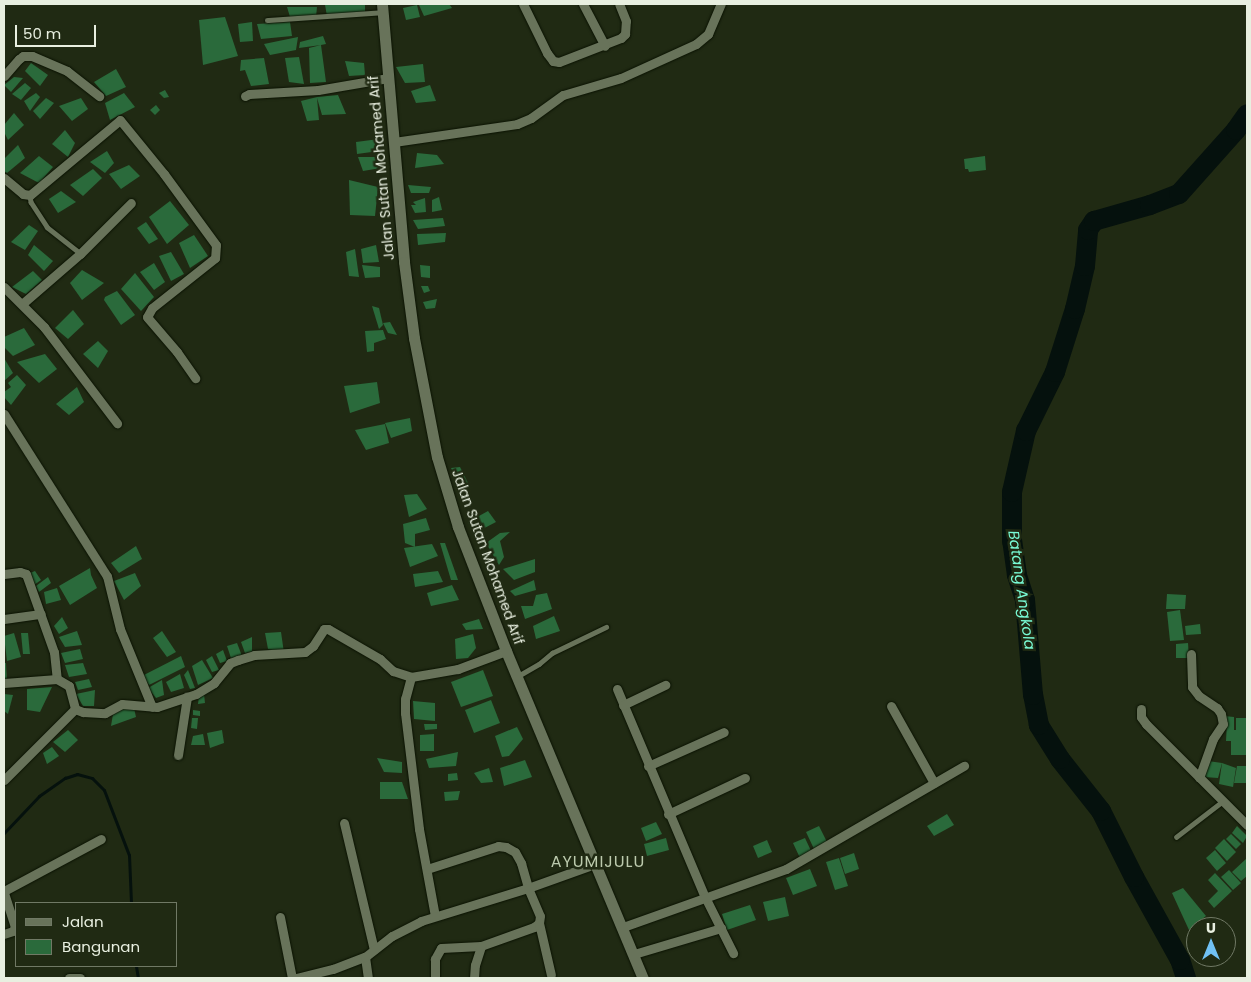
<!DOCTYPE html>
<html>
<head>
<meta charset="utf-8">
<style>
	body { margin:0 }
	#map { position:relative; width:1251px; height:982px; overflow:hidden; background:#202a13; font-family:Poppins,sans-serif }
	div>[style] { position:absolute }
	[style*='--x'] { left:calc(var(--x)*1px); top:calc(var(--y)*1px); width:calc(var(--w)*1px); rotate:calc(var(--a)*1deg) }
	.stream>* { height:3px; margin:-1.5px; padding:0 1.5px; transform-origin:1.5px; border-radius:1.5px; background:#05110d }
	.river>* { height:20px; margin:-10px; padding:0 10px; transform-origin:10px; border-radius:10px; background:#05110d }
	.building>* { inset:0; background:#2a6a3b }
	.roads { filter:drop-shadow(0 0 1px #0a1201) drop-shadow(0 0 1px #0a1201) }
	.service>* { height:4.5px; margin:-2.25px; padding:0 2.25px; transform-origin:2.25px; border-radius:2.25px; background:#68735a }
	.minor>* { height:9px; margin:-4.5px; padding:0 4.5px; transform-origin:4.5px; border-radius:4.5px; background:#68735a }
	.tertiary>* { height:11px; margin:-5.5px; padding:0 5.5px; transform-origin:5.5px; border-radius:5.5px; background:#68735a }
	span { translate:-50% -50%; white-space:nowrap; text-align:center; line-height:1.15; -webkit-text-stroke:5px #202a13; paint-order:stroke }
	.street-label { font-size:14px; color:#e8efe0 }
	.water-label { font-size:15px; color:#79fcd6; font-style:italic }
	.quarter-label { font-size:16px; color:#bccaad; letter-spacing:1px }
	.frame { position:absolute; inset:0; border:5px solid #e8efe0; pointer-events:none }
	.legend { position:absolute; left:15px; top:902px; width:162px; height:65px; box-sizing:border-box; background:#202a13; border:1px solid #707965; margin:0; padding:6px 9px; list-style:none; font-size:15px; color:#e8efe0 }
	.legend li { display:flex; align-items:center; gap:10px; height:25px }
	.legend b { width:25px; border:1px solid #707965 }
	.north { position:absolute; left:1186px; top:917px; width:50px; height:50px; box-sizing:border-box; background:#202a13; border:1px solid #707965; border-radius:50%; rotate:0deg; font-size:14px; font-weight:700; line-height:20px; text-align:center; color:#e8efe0 }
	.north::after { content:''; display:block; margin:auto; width:18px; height:22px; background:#70c1f4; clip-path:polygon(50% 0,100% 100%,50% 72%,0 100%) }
	.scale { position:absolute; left:15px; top:25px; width:81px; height:22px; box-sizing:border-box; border:2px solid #e8efe0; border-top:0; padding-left:6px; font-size:15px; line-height:18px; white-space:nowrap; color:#e8efe0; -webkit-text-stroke:4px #202a13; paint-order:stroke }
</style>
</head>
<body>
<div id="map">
	<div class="stream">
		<div style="--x:4;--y:833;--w:51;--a:-46.6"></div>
		<div style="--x:39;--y:796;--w:32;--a:-35"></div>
		<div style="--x:65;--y:778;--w:13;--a:-18"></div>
		<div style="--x:77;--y:774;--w:16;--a:15"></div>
		<div style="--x:92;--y:778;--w:17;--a:45"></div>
		<div style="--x:104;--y:790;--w:70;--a:69"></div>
		<div style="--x:129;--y:855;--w:48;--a:87.6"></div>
		<div style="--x:136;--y:966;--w:12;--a:81"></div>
	</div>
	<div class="river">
		<div style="--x:1186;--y:978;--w:19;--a:-108"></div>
		<div style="--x:1180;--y:960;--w:95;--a:-119"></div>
		<div style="--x:1134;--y:877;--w:74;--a:-116.6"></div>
		<div style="--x:1101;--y:811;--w:66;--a:-128.3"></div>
		<div style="--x:1060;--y:759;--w:40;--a:-122"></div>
		<div style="--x:1039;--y:725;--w:31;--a:-101"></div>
		<div style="--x:1033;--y:695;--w:95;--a:-94.8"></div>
		<div style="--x:1025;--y:600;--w:26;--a:-108"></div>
		<div style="--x:1017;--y:575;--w:34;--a:-98"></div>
		<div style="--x:1012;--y:541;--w:49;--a:-90"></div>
		<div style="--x:1012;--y:492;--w:63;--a:-77.1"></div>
		<div style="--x:1026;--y:431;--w:66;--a:-63.8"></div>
		<div style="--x:1055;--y:372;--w:66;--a:-72.4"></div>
		<div style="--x:1075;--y:309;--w:44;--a:-76.9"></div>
		<div style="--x:1085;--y:266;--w:36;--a:-85"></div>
		<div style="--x:1088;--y:230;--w:11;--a:-56"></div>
		<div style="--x:1094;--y:221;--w:58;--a:-15.9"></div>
		<div style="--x:1150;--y:205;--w:31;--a:-21"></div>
		<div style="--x:1179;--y:194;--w:86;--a:-48.3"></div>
		<div style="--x:1236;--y:130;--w:19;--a:-55"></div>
	</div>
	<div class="building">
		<div style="clip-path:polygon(338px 4px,365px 4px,365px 13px,327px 16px,325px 5px)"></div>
		<div style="clip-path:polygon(423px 4px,449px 4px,452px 8px,424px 16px,419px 5px)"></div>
		<div style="clip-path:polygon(417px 5px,420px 17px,406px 20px,403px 8px)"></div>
		<div style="clip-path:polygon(287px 7px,317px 7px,316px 17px,290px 17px)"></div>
		<div style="clip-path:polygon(225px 17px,238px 56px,203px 65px,199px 20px)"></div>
		<div style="clip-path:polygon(252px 22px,253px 41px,240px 42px,238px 24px)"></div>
		<div style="clip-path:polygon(290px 22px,292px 36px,261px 39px,257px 24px)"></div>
		<div style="clip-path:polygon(323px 36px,326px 44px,321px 45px,326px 82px,310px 83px,309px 48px,321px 45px,299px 48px,300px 42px)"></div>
		<div style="clip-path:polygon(298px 37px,296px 50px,270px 55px,264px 44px)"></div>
		<div style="clip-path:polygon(299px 57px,304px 84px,289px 82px,285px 58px)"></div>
		<div style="clip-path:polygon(264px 58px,269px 84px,251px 86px,245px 70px,240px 71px,241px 60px)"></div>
		<div style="clip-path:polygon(345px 61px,364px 63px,365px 75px,349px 76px)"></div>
		<div style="clip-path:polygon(31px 63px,48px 75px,40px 86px,25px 71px)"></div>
		<div style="clip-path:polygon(423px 64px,425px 82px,405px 83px,396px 67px)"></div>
		<div style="clip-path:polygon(116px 69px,126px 87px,106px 96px,94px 82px)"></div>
		<div style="clip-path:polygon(14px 77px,23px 78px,11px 92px,4px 85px)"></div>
		<div style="clip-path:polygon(25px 83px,31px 88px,21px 100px,12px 94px)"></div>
		<div style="clip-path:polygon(430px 85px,436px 101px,416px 103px,411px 91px)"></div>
		<div style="clip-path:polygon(165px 90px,169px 97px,164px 98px,159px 93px)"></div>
		<div style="clip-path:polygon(36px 93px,40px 97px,30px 111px,24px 101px)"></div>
		<div style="clip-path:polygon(124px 93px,135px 107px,110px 120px,105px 103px)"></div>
		<div style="clip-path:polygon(338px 95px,346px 114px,322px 115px,317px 98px,319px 120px,307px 121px,301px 101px,317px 97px)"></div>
		<div style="clip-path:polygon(46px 98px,54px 103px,40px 119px,33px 111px)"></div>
		<div style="clip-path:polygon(81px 98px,88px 109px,72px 121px,59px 106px)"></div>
		<div style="clip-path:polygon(156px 105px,160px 110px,155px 115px,150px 110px)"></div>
		<div style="clip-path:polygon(14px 113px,24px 125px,8px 140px,4px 132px,4px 125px)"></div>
		<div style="clip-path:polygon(65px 130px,75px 143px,68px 157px,52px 144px)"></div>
		<div style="clip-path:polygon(379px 139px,379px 151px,357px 154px,356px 142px)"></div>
		<div style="clip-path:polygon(18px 145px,25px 158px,7px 173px,4px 171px,4px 159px)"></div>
		<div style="clip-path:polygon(107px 151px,114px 163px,105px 173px,90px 162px)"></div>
		<div style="clip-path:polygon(417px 153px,437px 155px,444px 164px,415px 168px)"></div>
		<div style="clip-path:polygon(39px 156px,53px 167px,39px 183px,20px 173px)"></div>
		<div style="clip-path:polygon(985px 156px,986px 170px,969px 172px,968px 169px,965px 169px,964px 159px)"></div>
		<div style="clip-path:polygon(358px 157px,376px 157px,381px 168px,363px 171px)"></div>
		<div style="clip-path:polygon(129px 165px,140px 176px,121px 189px,109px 174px)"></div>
		<div style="clip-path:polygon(93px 169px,102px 178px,83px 196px,70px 185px)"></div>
		<div style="clip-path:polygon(349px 180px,378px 187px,375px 216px,350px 215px)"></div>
		<div style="clip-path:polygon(408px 185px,431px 187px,429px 193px,411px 193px)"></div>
		<div style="clip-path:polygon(61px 191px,76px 202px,58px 213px,49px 199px)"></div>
		<div style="clip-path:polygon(439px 197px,442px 210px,432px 212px,432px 200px)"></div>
		<div style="clip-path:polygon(425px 198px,426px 212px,415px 213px,411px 205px,416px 205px,413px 202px)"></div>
		<div style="clip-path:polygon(170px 201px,189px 225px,167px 244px,149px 217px)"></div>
		<div style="clip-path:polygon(443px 218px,445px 226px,418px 229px,413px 220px)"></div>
		<div style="clip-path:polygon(146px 222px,158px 239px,149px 244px,137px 228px)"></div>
		<div style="clip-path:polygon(29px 225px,38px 231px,25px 250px,11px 242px)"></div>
		<div style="clip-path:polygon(446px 233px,445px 242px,418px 245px,417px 234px)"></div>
		<div style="clip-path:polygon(194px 235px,208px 256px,190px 268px,179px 243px)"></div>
		<div style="clip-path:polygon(34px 245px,53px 261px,44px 271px,28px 255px)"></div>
		<div style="clip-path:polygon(376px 245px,379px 262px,363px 263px,361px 249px)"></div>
		<div style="clip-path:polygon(355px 249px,359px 277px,349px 276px,346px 252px)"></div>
		<div style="clip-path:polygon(171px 252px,184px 274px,171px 281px,159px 256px)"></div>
		<div style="clip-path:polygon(154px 263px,165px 282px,154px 290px,140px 272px)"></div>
		<div style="clip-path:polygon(362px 265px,380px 267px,380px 277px,365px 278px)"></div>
		<div style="clip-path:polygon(420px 265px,430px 266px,430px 278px,421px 277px)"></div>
		<div style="clip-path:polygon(82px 270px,104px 283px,82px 300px,70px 283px)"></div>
		<div style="clip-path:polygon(33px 271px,42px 280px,26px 294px,12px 287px)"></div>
		<div style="clip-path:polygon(135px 273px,154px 297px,141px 311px,121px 289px)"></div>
		<div style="clip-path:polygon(421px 286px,428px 286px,430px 291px,424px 293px)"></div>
		<div style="clip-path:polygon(117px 291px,135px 315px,121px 325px,104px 300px,105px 297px)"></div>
		<div style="clip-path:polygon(437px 299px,435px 308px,426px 309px,423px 302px)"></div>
		<div style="clip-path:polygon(372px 306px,379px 308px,383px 325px,379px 329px)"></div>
		<div style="clip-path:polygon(73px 310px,84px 324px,68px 339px,55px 328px)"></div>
		<div style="clip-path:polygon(390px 322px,397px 335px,388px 333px,383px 323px)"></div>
		<div style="clip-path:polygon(24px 328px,35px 345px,13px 356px,4px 347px,4px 337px)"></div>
		<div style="clip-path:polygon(383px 330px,386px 339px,374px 343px,374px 351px,367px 352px,365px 331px)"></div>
		<div style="clip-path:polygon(98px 341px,108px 351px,98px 368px,83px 354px)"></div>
		<div style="clip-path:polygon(45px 354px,57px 369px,39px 383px,17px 362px)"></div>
		<div style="clip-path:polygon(4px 358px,13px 373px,4px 381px)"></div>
		<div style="clip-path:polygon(17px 375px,26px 385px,11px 405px,4px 397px,4px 392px,11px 387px,8px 383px)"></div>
		<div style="clip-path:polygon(377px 382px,380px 403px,350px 413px,344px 386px)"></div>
		<div style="clip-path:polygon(77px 387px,84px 402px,69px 415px,56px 404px)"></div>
		<div style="clip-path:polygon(410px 418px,412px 431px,391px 438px,385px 423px)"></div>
		<div style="clip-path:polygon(385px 424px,389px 443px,366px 450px,355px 430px)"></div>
		<div style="clip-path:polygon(460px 467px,469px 485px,461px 487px,451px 468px)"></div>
		<div style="clip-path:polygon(417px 494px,427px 509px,409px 517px,404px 495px)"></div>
		<div style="clip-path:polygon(488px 511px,496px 522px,473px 534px,468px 522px)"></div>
		<div style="clip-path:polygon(426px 518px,430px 530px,415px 534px,415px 547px,405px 543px,403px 524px)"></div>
		<div style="clip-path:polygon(510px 532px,500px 541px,504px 557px,499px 565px,486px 543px,500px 533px)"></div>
		<div style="clip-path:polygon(440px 543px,445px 543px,458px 580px,451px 580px)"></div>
		<div style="clip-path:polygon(432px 544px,438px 556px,410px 567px,404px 548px)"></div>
		<div style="clip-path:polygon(136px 546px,142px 559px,119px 573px,111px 563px)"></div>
		<div style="clip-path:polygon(535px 559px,535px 572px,514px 580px,503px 569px)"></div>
		<div style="clip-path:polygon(90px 568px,91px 575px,97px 588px,70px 605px,59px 586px)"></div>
		<div style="clip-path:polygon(35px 571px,41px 580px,34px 585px,30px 573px)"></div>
		<div style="clip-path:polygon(438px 571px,443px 582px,415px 587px,413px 574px)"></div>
		<div style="clip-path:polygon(135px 573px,141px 586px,124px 600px,114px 581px)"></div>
		<div style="clip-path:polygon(498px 575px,503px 588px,495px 588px,492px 577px)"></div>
		<div style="clip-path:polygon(48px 577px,51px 583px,39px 592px,36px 586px)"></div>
		<div style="clip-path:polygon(534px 580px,536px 590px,515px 596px,510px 591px)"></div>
		<div style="clip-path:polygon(452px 585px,459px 600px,431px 606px,427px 593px)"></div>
		<div style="clip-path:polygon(57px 588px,61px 600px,46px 604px,44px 592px)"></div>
		<div style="clip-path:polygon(547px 593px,552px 609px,525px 619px,521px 606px,533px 606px,536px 595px)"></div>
		<div style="clip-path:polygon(1167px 594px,1186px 595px,1185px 609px,1166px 609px)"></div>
		<div style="clip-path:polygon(1180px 610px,1184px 640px,1170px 641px,1167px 612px)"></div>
		<div style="clip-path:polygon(554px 616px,560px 631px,536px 639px,533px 626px)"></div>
		<div style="clip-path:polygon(62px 617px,68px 628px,59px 634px,54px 626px)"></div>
		<div style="clip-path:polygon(479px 619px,483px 629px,466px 630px,462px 624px)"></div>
		<div style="clip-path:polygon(1200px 624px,1201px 634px,1186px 635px,1185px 626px)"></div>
		<div style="clip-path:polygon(77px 631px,82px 645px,65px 647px,59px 637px)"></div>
		<div style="clip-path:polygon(162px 631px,176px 652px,167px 657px,153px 638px)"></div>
		<div style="clip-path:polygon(281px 632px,284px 653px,268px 649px,265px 633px)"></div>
		<div style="clip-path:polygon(14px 633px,21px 657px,7px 661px,4px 636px)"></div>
		<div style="clip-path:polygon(21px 633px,28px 633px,30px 654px,23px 654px)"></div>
		<div style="clip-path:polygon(473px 634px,476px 648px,468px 658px,456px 659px,455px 639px)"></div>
		<div style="clip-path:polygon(252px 637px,252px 652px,245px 653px,241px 642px)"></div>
		<div style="clip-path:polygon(237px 643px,242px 656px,231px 658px,227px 646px)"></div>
		<div style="clip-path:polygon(1188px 643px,1189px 658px,1176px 658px,1176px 644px)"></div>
		<div style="clip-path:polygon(80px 649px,83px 659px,65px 663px,61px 653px)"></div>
		<div style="clip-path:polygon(223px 650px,227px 661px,220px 663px,216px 654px)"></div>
		<div style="clip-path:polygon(181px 656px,185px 667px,149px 685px,142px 676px)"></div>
		<div style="clip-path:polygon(212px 656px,219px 670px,212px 672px,206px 660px)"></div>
		<div style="clip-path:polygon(202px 660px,213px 678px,198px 685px,192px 666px)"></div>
		<div style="clip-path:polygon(4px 663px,6px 663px,7px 681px,4px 681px)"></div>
		<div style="clip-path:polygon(83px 663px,87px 674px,69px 677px,65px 665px)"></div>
		<div style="clip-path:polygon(188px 670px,195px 688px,190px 689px,184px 675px)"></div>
		<div style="clip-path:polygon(483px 670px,493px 696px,461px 707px,451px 682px)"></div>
		<div style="clip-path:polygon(180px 674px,184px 688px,171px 692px,166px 682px)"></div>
		<div style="clip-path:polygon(89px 679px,92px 687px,78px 690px,75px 682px)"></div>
		<div style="clip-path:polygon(162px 680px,164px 695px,156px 698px,148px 688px)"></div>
		<div style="clip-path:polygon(52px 687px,40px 712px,27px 710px,27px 689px)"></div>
		<div style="clip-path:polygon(95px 690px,94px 706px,83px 706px,76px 694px)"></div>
		<div style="clip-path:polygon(4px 694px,13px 695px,8px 714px,4px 711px)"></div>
		<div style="clip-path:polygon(204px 694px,205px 703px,198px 704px,199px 696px)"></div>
		<div style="clip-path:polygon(491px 700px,500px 723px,474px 733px,465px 710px)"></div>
		<div style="clip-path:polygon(413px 701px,435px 703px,435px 721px,414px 719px)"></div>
		<div style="clip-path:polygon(125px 708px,134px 708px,136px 717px,111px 726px,113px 714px)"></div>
		<div style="clip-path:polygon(193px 710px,200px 711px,200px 716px,193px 715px)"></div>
		<div style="clip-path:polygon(1224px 716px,1234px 717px,1234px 730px,1236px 730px,1236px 718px,1247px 718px,1247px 755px,1231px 755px,1231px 741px,1226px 741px,1227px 721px)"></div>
		<div style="clip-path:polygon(192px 718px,198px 718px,197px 729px,191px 728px)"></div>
		<div style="clip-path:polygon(424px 724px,437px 724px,437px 729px,425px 730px)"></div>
		<div style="clip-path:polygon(517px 727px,523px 739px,509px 756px,502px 757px,495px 736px)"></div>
		<div style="clip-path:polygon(68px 730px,78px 740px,65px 752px,53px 742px)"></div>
		<div style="clip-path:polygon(222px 730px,224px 743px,210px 748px,207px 733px)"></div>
		<div style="clip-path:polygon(203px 734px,205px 745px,191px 745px,193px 736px)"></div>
		<div style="clip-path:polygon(434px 734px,434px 751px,420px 751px,420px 735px)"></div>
		<div style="clip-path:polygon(52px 747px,59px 756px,47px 764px,43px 753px)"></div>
		<div style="clip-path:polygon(458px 752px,456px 766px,429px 768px,426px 759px)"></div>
		<div style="clip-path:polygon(377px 758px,402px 762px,402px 773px,384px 772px)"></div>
		<div style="clip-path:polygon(525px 760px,532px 777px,504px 786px,500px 768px)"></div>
		<div style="clip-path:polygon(1208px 761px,1222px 763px,1218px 778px,1204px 777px)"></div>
		<div style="clip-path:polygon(1222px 763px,1236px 768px,1233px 787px,1219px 784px)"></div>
		<div style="clip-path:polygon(1237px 766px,1247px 766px,1247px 783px,1234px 783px)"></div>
		<div style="clip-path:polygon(489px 768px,493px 782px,481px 783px,474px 773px)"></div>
		<div style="clip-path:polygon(457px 773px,458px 780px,448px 781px,448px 774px)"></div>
		<div style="clip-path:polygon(380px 782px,402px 782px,408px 799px,380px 799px)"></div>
		<div style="clip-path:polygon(460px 791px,458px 800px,445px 801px,444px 792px)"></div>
		<div style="clip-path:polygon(947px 814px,954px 825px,934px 836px,927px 826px)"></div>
		<div style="clip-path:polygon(656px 822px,662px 834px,646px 841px,641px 828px)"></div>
		<div style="clip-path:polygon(819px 826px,828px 844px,815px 851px,806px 832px)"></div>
		<div style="clip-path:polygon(1237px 826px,1247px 836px,1243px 843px,1232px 833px)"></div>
		<div style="clip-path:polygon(1231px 834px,1241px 844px,1236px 849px,1226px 839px)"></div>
		<div style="clip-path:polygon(666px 838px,669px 850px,647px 856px,644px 844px)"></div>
		<div style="clip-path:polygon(805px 838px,812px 853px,800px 858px,793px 843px)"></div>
		<div style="clip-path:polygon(1224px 839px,1236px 852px,1227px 861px,1215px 848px)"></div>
		<div style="clip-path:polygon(767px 840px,772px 852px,758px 858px,753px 846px)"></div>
		<div style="clip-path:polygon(1215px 850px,1226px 863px,1217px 871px,1206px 858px)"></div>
		<div style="clip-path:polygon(854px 853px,859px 869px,845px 874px,840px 858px)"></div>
		<div style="clip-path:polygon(839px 858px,848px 886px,835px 890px,826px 862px)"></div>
		<div style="clip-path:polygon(1247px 858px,1247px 876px,1241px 881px,1232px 872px)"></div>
		<div style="clip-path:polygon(810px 869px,817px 886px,793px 895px,786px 878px)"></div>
		<div style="clip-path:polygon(1229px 870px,1241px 883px,1233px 890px,1221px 877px)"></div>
		<div style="clip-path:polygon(1215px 873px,1232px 891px,1214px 908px,1208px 901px,1218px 891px,1208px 880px)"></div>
		<div style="clip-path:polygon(1183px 888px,1206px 916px,1189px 930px,1172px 893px)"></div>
		<div style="clip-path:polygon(785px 897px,789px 916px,768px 921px,763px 902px)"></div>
		<div style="clip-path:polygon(750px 905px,756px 920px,727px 930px,722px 914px)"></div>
	</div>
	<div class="roads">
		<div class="service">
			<div style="--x:267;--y:20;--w:116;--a:-3.9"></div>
			<div style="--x:30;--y:195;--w:7;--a:82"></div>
			<div style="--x:31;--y:202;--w:30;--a:57"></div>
			<div style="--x:47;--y:227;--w:42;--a:38.2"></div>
			<div style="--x:518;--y:676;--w:24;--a:-30"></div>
			<div style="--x:539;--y:664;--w:17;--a:-40"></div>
			<div style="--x:552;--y:653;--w:60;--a:-25.7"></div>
			<div style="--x:1176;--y:837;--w:59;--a:-37.5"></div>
		</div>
		<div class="minor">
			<div style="--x:523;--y:4;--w:55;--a:63.9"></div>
			<div style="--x:547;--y:53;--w:10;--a:53"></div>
			<div style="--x:553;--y:61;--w:6;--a:9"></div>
			<div style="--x:559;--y:62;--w:66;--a:-21.2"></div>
			<div style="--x:621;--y:38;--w:6;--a:-45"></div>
			<div style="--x:625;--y:34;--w:13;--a:-86"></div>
			<div style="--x:626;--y:21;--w:18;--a:-112"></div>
			<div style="--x:583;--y:4;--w:47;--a:62.4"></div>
			<div style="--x:4;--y:76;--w:23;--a:-49"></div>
			<div style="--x:19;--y:59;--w:5;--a:-37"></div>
			<div style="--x:23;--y:56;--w:9;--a:0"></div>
			<div style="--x:32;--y:56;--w:38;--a:23"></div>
			<div style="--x:67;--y:71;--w:41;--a:38"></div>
			<div style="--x:245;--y:96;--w:4;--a:-27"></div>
			<div style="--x:249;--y:94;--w:69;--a:-3.3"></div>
			<div style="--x:318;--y:90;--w:71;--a:-9.7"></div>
			<div style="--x:394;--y:142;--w:124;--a:-8.3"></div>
			<div style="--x:517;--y:124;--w:15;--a:-23"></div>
			<div style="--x:531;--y:118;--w:39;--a:-36"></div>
			<div style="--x:563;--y:95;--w:60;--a:-16.3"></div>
			<div style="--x:621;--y:78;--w:82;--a:-24.4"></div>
			<div style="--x:696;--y:44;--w:16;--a:-40"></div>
			<div style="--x:708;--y:34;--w:33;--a:-67"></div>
			<div style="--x:4;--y:178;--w:25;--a:40"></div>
			<div style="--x:23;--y:194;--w:7;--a:8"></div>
			<div style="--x:30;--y:195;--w:117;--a:-39.8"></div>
			<div style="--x:120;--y:120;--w:70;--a:50.8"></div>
			<div style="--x:164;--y:174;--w:88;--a:53.8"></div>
			<div style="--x:216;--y:245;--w:13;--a:94"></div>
			<div style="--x:215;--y:258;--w:80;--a:141.6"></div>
			<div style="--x:152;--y:308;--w:10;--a:119"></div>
			<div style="--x:147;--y:317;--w:46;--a:49.4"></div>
			<div style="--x:177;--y:352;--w:32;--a:55"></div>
			<div style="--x:4;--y:287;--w:57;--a:45"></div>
			<div style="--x:44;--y:327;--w:121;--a:52.8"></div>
			<div style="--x:22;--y:304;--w:77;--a:-40.8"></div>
			<div style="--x:80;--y:254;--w:72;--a:-45"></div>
			<div style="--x:4;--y:414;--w:192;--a:57.6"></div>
			<div style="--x:107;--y:576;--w:55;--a:76.2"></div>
			<div style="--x:120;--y:629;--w:84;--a:67.7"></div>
			<div style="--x:4;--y:574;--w:16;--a:-7"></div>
			<div style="--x:20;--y:572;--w:6;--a:18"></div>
			<div style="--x:26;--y:574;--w:83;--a:70.3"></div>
			<div style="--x:54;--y:652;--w:27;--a:84"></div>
			<div style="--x:4;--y:619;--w:37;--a:-8"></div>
			<div style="--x:1191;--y:654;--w:33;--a:88"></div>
			<div style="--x:1192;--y:687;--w:11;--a:52"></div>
			<div style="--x:1199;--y:696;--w:22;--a:34"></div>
			<div style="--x:1217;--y:708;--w:7;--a:56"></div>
			<div style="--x:1221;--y:714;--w:10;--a:79"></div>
			<div style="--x:1223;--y:724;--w:18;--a:124"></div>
			<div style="--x:1213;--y:739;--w:41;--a:109.7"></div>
			<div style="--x:411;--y:677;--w:23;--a:105"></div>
			<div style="--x:405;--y:699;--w:14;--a:90"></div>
			<div style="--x:405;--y:713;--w:117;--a:83.1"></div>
			<div style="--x:419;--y:829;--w:88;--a:79.6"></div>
			<div style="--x:4;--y:683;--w:53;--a:-4.3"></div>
			<div style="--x:57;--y:679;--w:14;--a:30"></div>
			<div style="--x:69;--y:686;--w:24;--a:75"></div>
			<div style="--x:617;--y:689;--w:226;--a:67.1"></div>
			<div style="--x:705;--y:897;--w:63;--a:63.4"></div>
			<div style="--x:623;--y:705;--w:47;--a:-25.5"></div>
			<div style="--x:891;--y:706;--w:88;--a:60.8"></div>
			<div style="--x:75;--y:709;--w:9;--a:21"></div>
			<div style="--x:83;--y:712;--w:22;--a:3"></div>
			<div style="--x:105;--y:713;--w:19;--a:-28"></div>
			<div style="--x:122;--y:704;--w:35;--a:5"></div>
			<div style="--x:157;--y:707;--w:41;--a:-18.4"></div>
			<div style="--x:196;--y:694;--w:21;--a:-31"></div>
			<div style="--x:214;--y:683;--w:26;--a:-51"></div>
			<div style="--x:230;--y:663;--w:9;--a:-21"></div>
			<div style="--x:238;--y:660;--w:17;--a:-17"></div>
			<div style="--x:254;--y:655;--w:51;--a:-3.4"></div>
			<div style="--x:305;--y:652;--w:10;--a:-37"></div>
			<div style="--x:313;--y:646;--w:20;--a:-57"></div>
			<div style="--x:324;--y:629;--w:4;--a:0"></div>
			<div style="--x:328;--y:629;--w:60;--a:30"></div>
			<div style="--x:380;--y:659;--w:18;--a:43"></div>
			<div style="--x:393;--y:671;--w:19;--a:18"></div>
			<div style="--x:411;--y:677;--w:48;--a:-9.7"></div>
			<div style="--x:458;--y:669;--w:51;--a:-20.6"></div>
			<div style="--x:1141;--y:709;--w:8;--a:90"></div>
			<div style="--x:1141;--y:717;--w:9;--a:54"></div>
			<div style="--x:1146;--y:724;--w:143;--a:45"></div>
			<div style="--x:178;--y:755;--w:59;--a:-81.2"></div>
			<div style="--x:648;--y:766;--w:83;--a:-24.1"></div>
			<div style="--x:4;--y:780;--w:100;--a:-45"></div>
			<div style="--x:668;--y:814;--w:85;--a:-25.1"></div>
			<div style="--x:344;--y:823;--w:130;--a:76.7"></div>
			<div style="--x:427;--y:869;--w:75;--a:-17.9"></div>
			<div style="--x:498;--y:846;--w:8;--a:7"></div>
			<div style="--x:506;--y:847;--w:10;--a:29"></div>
			<div style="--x:515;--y:852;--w:13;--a:61"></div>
			<div style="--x:521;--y:863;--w:26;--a:74"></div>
			<div style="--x:528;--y:888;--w:30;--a:67"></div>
			<div style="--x:540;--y:916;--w:7;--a:98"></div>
			<div style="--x:539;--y:923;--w:6;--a:141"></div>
			<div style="--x:534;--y:927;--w:56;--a:160.3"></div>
			<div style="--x:481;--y:946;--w:40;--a:177.1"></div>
			<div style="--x:441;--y:948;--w:13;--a:119"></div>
			<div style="--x:435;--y:959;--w:19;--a:90"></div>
			<div style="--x:4;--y:891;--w:110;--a:-28.2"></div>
			<div style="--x:4;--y:893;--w:36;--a:72"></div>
			<div style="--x:15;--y:927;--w:4;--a:117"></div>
			<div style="--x:13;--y:931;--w:9;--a:162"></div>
			<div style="--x:280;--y:917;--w:62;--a:78.9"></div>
			<div style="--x:539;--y:923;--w:53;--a:77"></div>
			<div style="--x:623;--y:927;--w:173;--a:-19.6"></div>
			<div style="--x:786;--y:869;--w:206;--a:-30.1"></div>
			<div style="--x:634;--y:954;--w:91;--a:-16.6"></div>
			<div style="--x:365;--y:957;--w:21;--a:82"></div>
			<div style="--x:69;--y:978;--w:11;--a:0"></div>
			<div style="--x:296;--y:978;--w:38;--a:-14"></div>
			<div style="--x:333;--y:969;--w:34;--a:-21"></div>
			<div style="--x:365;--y:957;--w:34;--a:-38"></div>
			<div style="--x:392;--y:936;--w:33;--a:-27"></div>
			<div style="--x:421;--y:921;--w:112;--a:-17.1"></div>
			<div style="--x:528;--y:888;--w:71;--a:-19.7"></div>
			<div style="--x:474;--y:978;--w:13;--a:-86"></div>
			<div style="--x:475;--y:965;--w:20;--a:-72"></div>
		</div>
		<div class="tertiary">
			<div style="--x:382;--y:4;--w:259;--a:85.1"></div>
			<div style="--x:404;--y:262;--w:77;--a:82.5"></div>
			<div style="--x:414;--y:338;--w:121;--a:79.1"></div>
			<div style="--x:437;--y:457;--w:73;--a:73.3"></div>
			<div style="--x:458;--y:527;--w:133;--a:68.8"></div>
			<div style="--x:506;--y:651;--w:355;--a:67.3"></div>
		</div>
	</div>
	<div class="street-label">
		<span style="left:381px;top:168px;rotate:-95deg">Jalan Sutan Mohamed Arif</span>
		<span style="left:488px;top:557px;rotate:70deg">Jalan Sutan Mohamed Arif</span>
	</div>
	<div class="water-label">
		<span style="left:1022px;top:590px;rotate:82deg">Batang Angkola</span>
	</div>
	<div class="quarter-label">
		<span style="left:598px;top:862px">AYUMIJULU</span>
	</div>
	<div class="frame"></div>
	<ul class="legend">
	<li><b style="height:6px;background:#68735a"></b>Jalan</li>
	<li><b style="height:14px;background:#2a6a3b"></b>Bangunan</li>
	</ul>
	<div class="north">U</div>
	<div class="scale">50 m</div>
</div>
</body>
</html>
